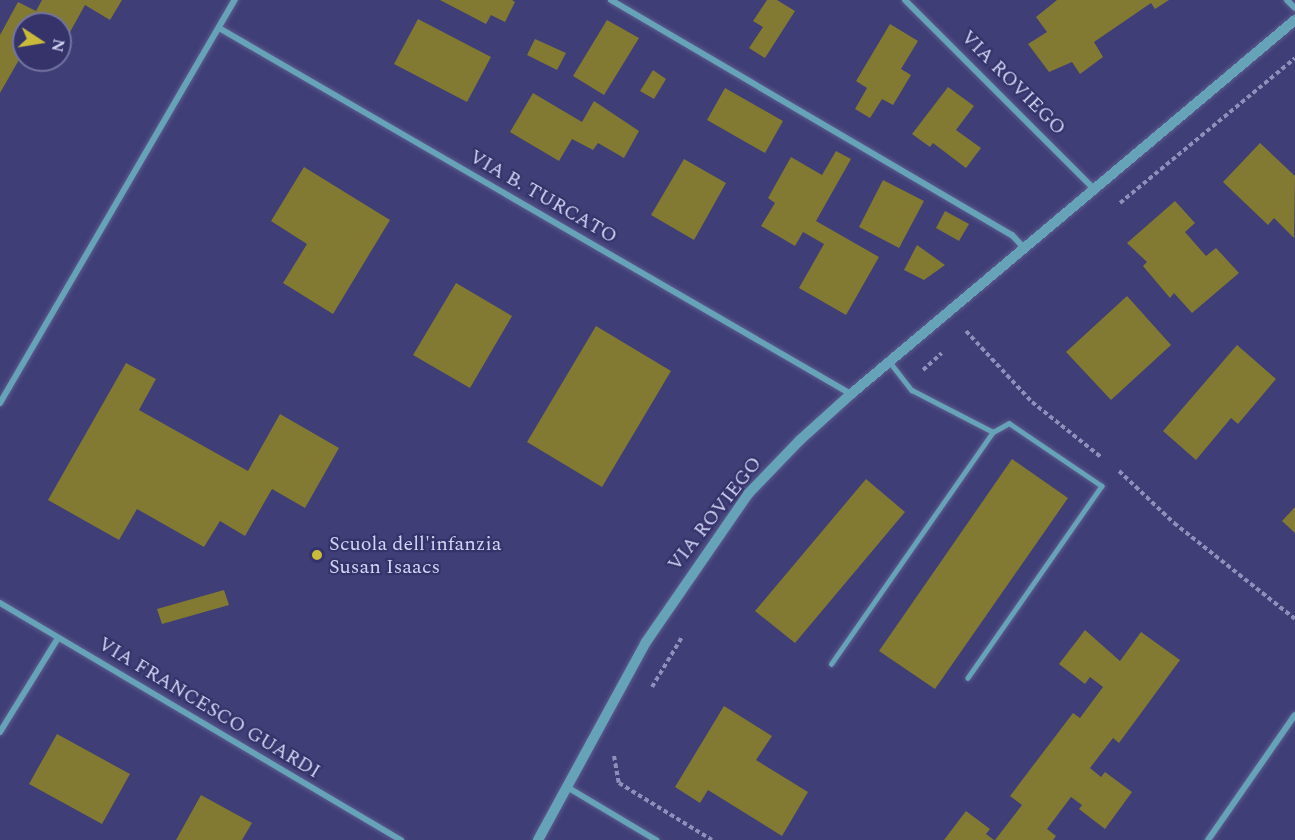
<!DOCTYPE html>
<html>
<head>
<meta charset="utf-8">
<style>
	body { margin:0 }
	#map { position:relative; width:1295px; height:840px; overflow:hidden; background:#3f3e76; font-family:Spectral,serif }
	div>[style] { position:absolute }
	.building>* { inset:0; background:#827932 }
	.path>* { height:4px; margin-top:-2px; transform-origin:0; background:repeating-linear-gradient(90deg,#8e8fba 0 4.5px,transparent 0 7.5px) }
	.roads { filter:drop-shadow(0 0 2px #5c5c8f) drop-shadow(0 0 2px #5c5c8f) }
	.service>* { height:4.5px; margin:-2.25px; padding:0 2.25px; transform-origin:2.25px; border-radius:2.25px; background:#66a3b8 }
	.minor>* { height:6px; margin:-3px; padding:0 3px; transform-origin:3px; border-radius:3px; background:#66a3b8 }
	.tertiary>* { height:10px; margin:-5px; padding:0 5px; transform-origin:5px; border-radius:5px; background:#66a3b8 }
	.dots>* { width:16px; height:16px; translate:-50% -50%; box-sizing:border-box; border:3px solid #35336a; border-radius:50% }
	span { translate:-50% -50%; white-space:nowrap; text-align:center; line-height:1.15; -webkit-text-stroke:4.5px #35336a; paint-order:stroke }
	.street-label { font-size:20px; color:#d0d3f4 }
	.poi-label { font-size:20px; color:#d0d3f4 }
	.left { translate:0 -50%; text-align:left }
	.north { position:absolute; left:12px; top:12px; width:60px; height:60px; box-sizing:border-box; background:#35336a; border:2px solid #7373a1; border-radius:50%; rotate:102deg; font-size:16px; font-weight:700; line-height:24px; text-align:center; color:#d0d3f4 }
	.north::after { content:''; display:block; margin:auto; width:21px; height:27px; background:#caba3a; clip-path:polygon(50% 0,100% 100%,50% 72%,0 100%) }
</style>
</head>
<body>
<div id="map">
	<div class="building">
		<i style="clip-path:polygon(42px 0,122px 0,110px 20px,85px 5px,60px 50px,60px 24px,24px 24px,24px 51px,0 93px,0 35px,18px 2px,36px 11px)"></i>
		<i style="clip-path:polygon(440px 0,512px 0,515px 2px,505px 22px,491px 15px,486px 24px)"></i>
		<i style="clip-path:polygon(767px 0,777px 0,795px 11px,765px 58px,749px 48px,763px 27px,753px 21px)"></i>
		<i style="clip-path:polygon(1057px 0,1169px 0,1155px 9px,1151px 3px,1094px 42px,1103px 57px,1080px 74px,1072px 62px,1049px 72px,1028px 44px,1047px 32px,1036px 17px)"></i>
		<i style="clip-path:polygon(418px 19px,491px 57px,467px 102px,394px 64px)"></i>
		<i style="clip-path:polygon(607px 20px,639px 38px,604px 95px,573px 76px)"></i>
		<i style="clip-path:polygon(890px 24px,918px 41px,901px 69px,911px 75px,893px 105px,882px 99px,870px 118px,855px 109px,867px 88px,856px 81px)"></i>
		<i style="clip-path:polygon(535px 39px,566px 53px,557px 70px,527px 55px)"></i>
		<i style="clip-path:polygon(653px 70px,666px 79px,654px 99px,640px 91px)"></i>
		<i style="clip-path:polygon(948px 87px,974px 106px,956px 130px,981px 148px,966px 168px,933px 143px,930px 147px,912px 134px)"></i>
		<i style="clip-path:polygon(725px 88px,783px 121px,765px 153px,707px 120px)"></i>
		<i style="clip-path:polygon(533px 93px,582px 122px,594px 101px,639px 131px,624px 158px,598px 143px,593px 150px,572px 139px,559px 161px,510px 132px)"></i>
		<i style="clip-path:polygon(1260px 143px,1295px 176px,1294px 238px,1274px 218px,1268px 225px,1223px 182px)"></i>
		<i style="clip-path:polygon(836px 151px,851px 159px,816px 221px,879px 257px,846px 315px,799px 288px,824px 244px,803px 232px,795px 246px,761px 226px,775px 203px,768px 198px,791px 157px,822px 175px)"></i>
		<i style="clip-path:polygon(684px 159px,726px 183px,694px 240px,651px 215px)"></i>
		<i style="clip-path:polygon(304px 167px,390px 220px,333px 314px,283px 283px,307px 244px,271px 221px)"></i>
		<i style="clip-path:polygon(883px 180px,924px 201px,899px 248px,859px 227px)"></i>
		<i style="clip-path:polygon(1175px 201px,1195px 223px,1185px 232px,1206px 256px,1216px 248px,1239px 273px,1192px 313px,1174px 293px,1170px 298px,1143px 266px,1147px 262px,1127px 243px)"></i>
		<i style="clip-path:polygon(945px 211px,969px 224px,959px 241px,936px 228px)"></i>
		<i style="clip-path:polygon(917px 245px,945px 265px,924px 280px,904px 270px)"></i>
		<i style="clip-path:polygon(456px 283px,512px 316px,470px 388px,413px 355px)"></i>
		<i style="clip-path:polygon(1127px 296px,1171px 345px,1111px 400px,1066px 352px)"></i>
		<i style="clip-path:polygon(596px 326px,671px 371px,602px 487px,527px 442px)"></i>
		<i style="clip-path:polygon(1237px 345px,1276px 379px,1238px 424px,1231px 418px,1196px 460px,1163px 431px)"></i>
		<i style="clip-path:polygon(126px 363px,156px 379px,139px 410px,248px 471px,280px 414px,339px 448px,305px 508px,272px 489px,245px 536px,220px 521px,204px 547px,137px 509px,119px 540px,48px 500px)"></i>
		<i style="clip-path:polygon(1012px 459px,1068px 498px,935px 689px,879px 651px)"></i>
		<i style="clip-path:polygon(866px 479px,905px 512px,795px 643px,755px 611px)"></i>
		<i style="clip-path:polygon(1295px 507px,1295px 533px,1282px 521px)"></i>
		<i style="clip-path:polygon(224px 590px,229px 605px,162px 624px,157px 609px)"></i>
		<i style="clip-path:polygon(1085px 630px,1120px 661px,1141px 632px,1180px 660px,1119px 743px,1113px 738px,1090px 768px,1101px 777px,1105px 772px,1132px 792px,1105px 829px,1079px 809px,1082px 805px,1071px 797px,1047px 829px,1056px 836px,1053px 840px,995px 840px,1022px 805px,1010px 796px,1073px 713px,1080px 718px,1103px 687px,1090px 677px,1085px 684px,1059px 664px)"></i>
		<i style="clip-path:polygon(724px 706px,772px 736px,756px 760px,808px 792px,782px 836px,708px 790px,700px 803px,675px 787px)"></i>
		<i style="clip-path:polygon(57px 734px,130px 774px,102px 824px,29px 784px)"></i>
		<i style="clip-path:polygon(201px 795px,252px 823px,242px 840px,176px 840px)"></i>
		<i style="clip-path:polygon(966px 811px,990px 829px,986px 834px,994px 840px,944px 840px)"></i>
	</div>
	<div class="path">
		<i style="left:1120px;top:203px;width:227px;rotate:-39.6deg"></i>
		<i style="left:966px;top:331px;width:97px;rotate:47.1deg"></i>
		<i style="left:1032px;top:402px;width:88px;rotate:38.6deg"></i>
		<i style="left:923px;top:370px;width:25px;rotate:-42deg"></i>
		<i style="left:1119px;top:471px;width:76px;rotate:43.4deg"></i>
		<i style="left:1174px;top:523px;width:154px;rotate:38.4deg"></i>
		<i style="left:652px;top:687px;width:58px;rotate:-59deg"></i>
		<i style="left:614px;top:756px;width:27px;rotate:80deg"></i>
		<i style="left:619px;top:783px;width:109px;rotate:31.5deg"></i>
	</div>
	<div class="roads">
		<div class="service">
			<i style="left:889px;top:361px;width:37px;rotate:52deg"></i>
			<i style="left:912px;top:390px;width:91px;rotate:27.4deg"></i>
			<i style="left:993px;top:432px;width:18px;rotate:-29deg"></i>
			<i style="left:1009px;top:423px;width:112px;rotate:34.1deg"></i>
			<i style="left:1102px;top:486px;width:234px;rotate:124.9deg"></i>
			<i style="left:831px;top:664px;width:283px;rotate:-55.1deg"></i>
		</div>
		<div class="minor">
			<i style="left:611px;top:0;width:465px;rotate:30.4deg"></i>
			<i style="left:1012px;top:235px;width:19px;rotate:47deg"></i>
			<i style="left:905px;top:0;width:269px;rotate:45deg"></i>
			<i style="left:1287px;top:0;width:11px;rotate:45deg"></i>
			<i style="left:219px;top:28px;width:730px;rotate:30.08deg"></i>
			<i style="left:0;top:403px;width:467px;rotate:-59.8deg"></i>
			<i style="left:0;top:603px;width:466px;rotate:30.6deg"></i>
			<i style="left:0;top:732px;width:110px;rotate:-58.3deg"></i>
			<i style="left:567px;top:787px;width:104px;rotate:30.8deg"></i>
			<i style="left:1208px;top:840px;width:152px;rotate:-55.2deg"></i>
		</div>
		<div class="tertiary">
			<i style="left:538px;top:840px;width:226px;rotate:-61.4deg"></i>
			<i style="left:646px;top:642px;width:180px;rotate:-55.4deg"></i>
			<i style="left:748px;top:494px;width:75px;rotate:-46.1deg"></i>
			<i style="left:800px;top:440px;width:69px;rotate:-42deg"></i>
			<i style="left:851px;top:394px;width:581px;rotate:-40.11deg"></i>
		</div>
	</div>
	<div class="dots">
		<i style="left:317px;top:555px;background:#caba3a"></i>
	</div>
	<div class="street-label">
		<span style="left:1013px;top:83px;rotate:45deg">VIA ROVIEGO</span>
		<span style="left:543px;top:197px;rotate:30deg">VIA B. TURCATO</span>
		<span style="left:715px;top:514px;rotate:-52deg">VIA ROVIEGO</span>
		<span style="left:209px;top:708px;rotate:31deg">VIA FRANCESCO GUARDI</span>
	</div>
	<div class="poi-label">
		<span class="left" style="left:329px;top:556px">Scuola dell'infanzia<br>Susan Isaacs</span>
	</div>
	<div class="north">N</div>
</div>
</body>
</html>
